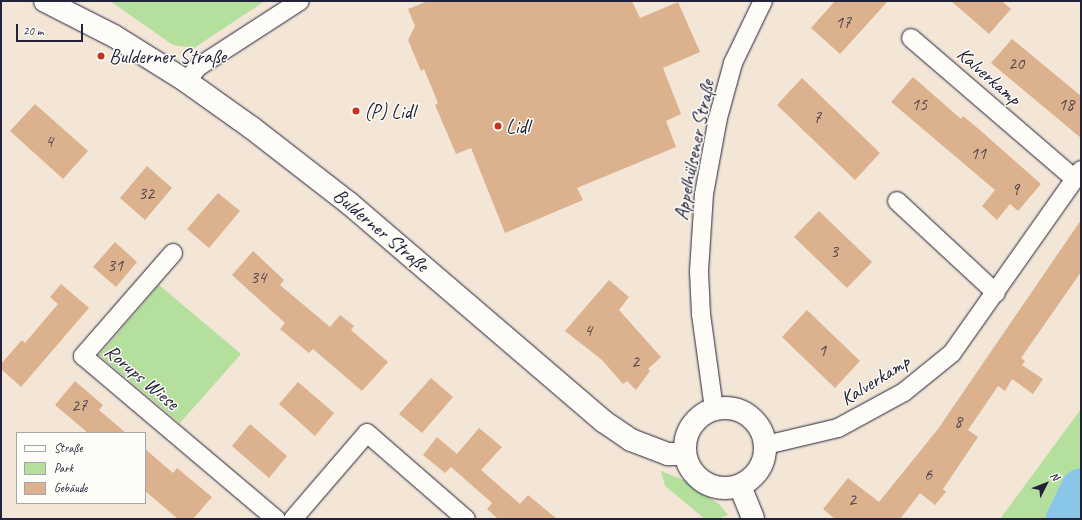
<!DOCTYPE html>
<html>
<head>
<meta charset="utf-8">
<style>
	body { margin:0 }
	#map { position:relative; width:1082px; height:520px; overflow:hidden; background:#f3e6d7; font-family:Caveat,sans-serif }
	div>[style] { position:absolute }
	.green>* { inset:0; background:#b4df9d }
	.river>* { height:40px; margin:-20px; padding:0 20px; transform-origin:20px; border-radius:20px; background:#8ac5ea }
	.building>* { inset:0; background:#dcb18d }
	.roads { filter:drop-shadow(0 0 1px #22223b) drop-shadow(0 0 1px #22223b) }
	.minor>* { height:18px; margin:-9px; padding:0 9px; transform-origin:9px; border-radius:9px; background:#fdfcf7 }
	.tertiary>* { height:22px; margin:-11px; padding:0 11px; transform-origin:11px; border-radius:11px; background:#fdfcf7 }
	.tertiary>.ring { margin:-11px; padding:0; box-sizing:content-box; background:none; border:22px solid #fdfcf7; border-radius:50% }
	.dots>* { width:11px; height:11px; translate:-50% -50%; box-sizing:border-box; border:2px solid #fdfcf7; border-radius:50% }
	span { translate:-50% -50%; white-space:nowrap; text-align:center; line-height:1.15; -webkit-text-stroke:3px #fdfcf7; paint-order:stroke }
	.number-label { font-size:18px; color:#504650 }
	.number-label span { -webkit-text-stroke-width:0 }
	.poi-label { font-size:20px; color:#22223b }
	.left { translate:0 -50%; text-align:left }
	.street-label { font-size:20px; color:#22223b }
	.frame { position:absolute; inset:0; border:2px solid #22223b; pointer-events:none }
	.legend { position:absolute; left:16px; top:432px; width:130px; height:72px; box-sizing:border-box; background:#fdfcf7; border:1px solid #a5a5ac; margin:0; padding:5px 7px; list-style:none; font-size:12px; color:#22223b }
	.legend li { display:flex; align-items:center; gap:8px; height:20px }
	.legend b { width:20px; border:1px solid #a5a5ac }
	.north { position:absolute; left:1026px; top:464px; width:40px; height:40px; -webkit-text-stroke:3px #fdfcf7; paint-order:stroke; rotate:48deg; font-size:11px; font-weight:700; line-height:16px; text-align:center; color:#22223b }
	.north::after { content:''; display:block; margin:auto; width:14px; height:18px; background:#22223b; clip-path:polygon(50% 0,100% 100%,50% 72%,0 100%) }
	.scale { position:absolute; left:16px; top:24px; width:67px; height:18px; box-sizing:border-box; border:2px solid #22223b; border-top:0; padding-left:5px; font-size:12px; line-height:14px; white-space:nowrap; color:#22223b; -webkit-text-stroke:3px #fdfcf7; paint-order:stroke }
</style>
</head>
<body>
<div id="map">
	<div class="green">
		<i style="clip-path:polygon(110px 1px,265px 1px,194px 48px,173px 45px)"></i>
		<i style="clip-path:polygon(159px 285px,241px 354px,180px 423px,99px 355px)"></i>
		<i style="clip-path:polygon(1081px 408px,1081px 519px,1000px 519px,1081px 409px)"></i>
		<i style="clip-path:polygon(661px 471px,686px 481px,719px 504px,728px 515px,717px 519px,705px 519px,665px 486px)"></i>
	</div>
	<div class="river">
		<i style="left:1066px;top:519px;width:34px;rotate:-64deg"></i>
	</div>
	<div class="building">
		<i style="clip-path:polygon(428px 1px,632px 1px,640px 18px,678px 2px,700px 52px,663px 68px,681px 114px,666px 121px,676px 147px,577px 188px,583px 200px,505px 233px,471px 148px,456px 154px,435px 105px,438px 103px,424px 69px,421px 71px,408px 40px,415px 26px,408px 9px)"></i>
		<i style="clip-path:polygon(835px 1px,888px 1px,840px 54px,811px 28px)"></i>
		<i style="clip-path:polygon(951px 1px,1002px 1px,1011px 9px,989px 34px)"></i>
		<i style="clip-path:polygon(1012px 39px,1081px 96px,1081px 138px,991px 63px)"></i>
		<i style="clip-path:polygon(913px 77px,961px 119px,963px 116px,981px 131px,1041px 184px,1018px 211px,1010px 204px,997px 220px,982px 206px,995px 190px,891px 102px)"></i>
		<i style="clip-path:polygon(802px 78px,880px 153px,855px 180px,777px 105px)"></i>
		<i style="clip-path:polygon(35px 104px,88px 151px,63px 179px,10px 131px)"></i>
		<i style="clip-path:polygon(147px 166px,172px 188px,145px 220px,120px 198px)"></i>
		<i style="clip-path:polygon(218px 193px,240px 211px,209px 248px,187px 229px)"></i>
		<i style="clip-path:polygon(819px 211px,872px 262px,847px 288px,794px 237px)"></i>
		<i style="clip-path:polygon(1081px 220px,1081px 272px,1021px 358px,1025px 361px,1022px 365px,1043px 379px,1033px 394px,1012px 379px,1005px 391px,998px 386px,968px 430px,978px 437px,943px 489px,946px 492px,935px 505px,920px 493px,900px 519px,835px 519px,823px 509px,848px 478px,879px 502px,938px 429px)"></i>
		<i style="clip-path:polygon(115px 242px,137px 262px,116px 287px,93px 267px)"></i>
		<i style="clip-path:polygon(253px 251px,284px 280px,280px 285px,330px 327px,340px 315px,354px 326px,351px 330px,388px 362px,362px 391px,313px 349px,309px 353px,280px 329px,285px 323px,232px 275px)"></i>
		<i style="clip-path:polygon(609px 280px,629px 297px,619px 310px,661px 357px,648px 369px,650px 371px,636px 390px,627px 381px,623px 384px,602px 360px,565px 331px)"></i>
		<i style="clip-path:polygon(61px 284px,89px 308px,21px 387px,1px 369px,1px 364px,22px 340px,25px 343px,58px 304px,50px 297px)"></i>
		<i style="clip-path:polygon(807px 310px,860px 361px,835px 388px,782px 337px)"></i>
		<i style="clip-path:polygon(431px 378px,453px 397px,422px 433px,399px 414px)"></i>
		<i style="clip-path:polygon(75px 381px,103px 405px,99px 410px,126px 433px,88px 433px,55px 405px)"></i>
		<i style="clip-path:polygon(298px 382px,334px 413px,315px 436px,279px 404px)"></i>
		<i style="clip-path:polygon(250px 424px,287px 456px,269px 478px,232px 446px)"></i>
		<i style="clip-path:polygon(479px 428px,502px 447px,481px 470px,520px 504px,528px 495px,557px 519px,498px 519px,487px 509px,492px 503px,451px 467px,445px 473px,423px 455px,437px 437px,457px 454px)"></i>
		<i style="clip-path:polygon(145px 449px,173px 473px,177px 468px,212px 497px,193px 519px,178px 519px,145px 491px)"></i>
	</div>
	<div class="roads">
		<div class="minor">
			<i style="left:911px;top:38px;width:215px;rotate:40.7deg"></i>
			<i style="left:186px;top:81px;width:18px;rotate:-49deg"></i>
			<i style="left:198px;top:67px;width:121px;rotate:-32.9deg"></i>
			<i style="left:897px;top:201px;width:135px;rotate:42.9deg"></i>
			<i style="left:173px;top:253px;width:137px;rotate:131.1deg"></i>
			<i style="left:83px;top:356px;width:253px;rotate:40.2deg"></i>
			<i style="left:714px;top:409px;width:96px;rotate:-97.8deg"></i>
			<i style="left:701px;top:314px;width:43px;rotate:-92.7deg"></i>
			<i style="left:699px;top:271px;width:77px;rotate:-86.3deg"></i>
			<i style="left:704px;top:194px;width:77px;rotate:-79.6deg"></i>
			<i style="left:718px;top:118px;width:57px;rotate:-74.7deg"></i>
			<i style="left:733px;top:63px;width:69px;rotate:-64.2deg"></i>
			<i style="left:766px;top:445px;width:74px;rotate:-13.3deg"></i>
			<i style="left:838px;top:428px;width:75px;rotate:-28.6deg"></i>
			<i style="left:904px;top:392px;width:62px;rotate:-39.1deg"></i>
			<i style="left:952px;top:353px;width:224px;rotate:-54.8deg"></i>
			<i style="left:293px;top:519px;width:113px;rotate:-49.3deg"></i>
			<i style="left:367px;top:433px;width:131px;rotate:41deg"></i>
		</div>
		<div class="tertiary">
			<i style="left:45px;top:1px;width:77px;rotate:26.9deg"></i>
			<i style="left:114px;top:36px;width:85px;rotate:32deg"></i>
			<i style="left:186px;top:81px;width:81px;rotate:35.5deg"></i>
			<i style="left:252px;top:128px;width:124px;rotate:37.8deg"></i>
			<i style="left:350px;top:204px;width:333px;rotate:40.6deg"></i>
			<i style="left:603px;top:421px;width:34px;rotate:34deg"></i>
			<i style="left:631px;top:440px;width:40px;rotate:21deg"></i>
			<i style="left:668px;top:454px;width:17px"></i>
			<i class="ring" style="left:685px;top:408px;width:58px;height:58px"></i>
			<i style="left:740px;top:486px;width:35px;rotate:68deg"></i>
		</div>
	</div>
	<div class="dots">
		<i style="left:101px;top:56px;background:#c8321e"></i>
		<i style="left:356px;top:111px;background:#c8321e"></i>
		<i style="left:498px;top:126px;background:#c8321e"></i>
	</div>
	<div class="number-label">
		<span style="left:843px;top:22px">17</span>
		<span style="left:1016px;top:63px">20</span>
		<span style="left:919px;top:104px">15</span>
		<span style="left:1066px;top:104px">18</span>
		<span style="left:817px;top:117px">7</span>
		<span style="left:49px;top:141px">4</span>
		<span style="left:978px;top:153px">11</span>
		<span style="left:1015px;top:189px">9</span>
		<span style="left:146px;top:193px">32</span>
		<span style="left:834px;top:251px">3</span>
		<span style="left:115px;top:265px">31</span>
		<span style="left:258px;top:277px">34</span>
		<span style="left:588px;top:330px">4</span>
		<span style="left:822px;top:350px">1</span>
		<span style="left:635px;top:361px">2</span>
		<span style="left:79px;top:405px">27</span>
		<span style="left:958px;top:421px">8</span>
		<span style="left:928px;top:474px">6</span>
		<span style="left:852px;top:499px">2</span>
	</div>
	<div class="poi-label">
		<span class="left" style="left:109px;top:56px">Bulderner Straße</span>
		<span class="left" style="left:364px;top:111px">(P) Lidl</span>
		<span class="left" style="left:506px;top:126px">Lidl</span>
	</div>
	<div class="street-label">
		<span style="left:989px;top:76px;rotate:41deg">Kalverkamp</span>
		<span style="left:694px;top:150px;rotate:-79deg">Appelhülsener Straße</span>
		<span style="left:381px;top:230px;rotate:40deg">Bulderner Straße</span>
		<span style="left:142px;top:377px;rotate:40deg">Rorups Wiese</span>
		<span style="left:875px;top:380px;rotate:-32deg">Kalverkamp</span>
	</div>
	<div class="frame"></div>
	<ul class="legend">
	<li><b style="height:5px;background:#fdfcf7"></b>Straße</li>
	<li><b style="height:11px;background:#b4df9d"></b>Park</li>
	<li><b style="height:11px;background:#dcb18d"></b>Gebäude</li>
	</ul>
	<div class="north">N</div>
	<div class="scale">20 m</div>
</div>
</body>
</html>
